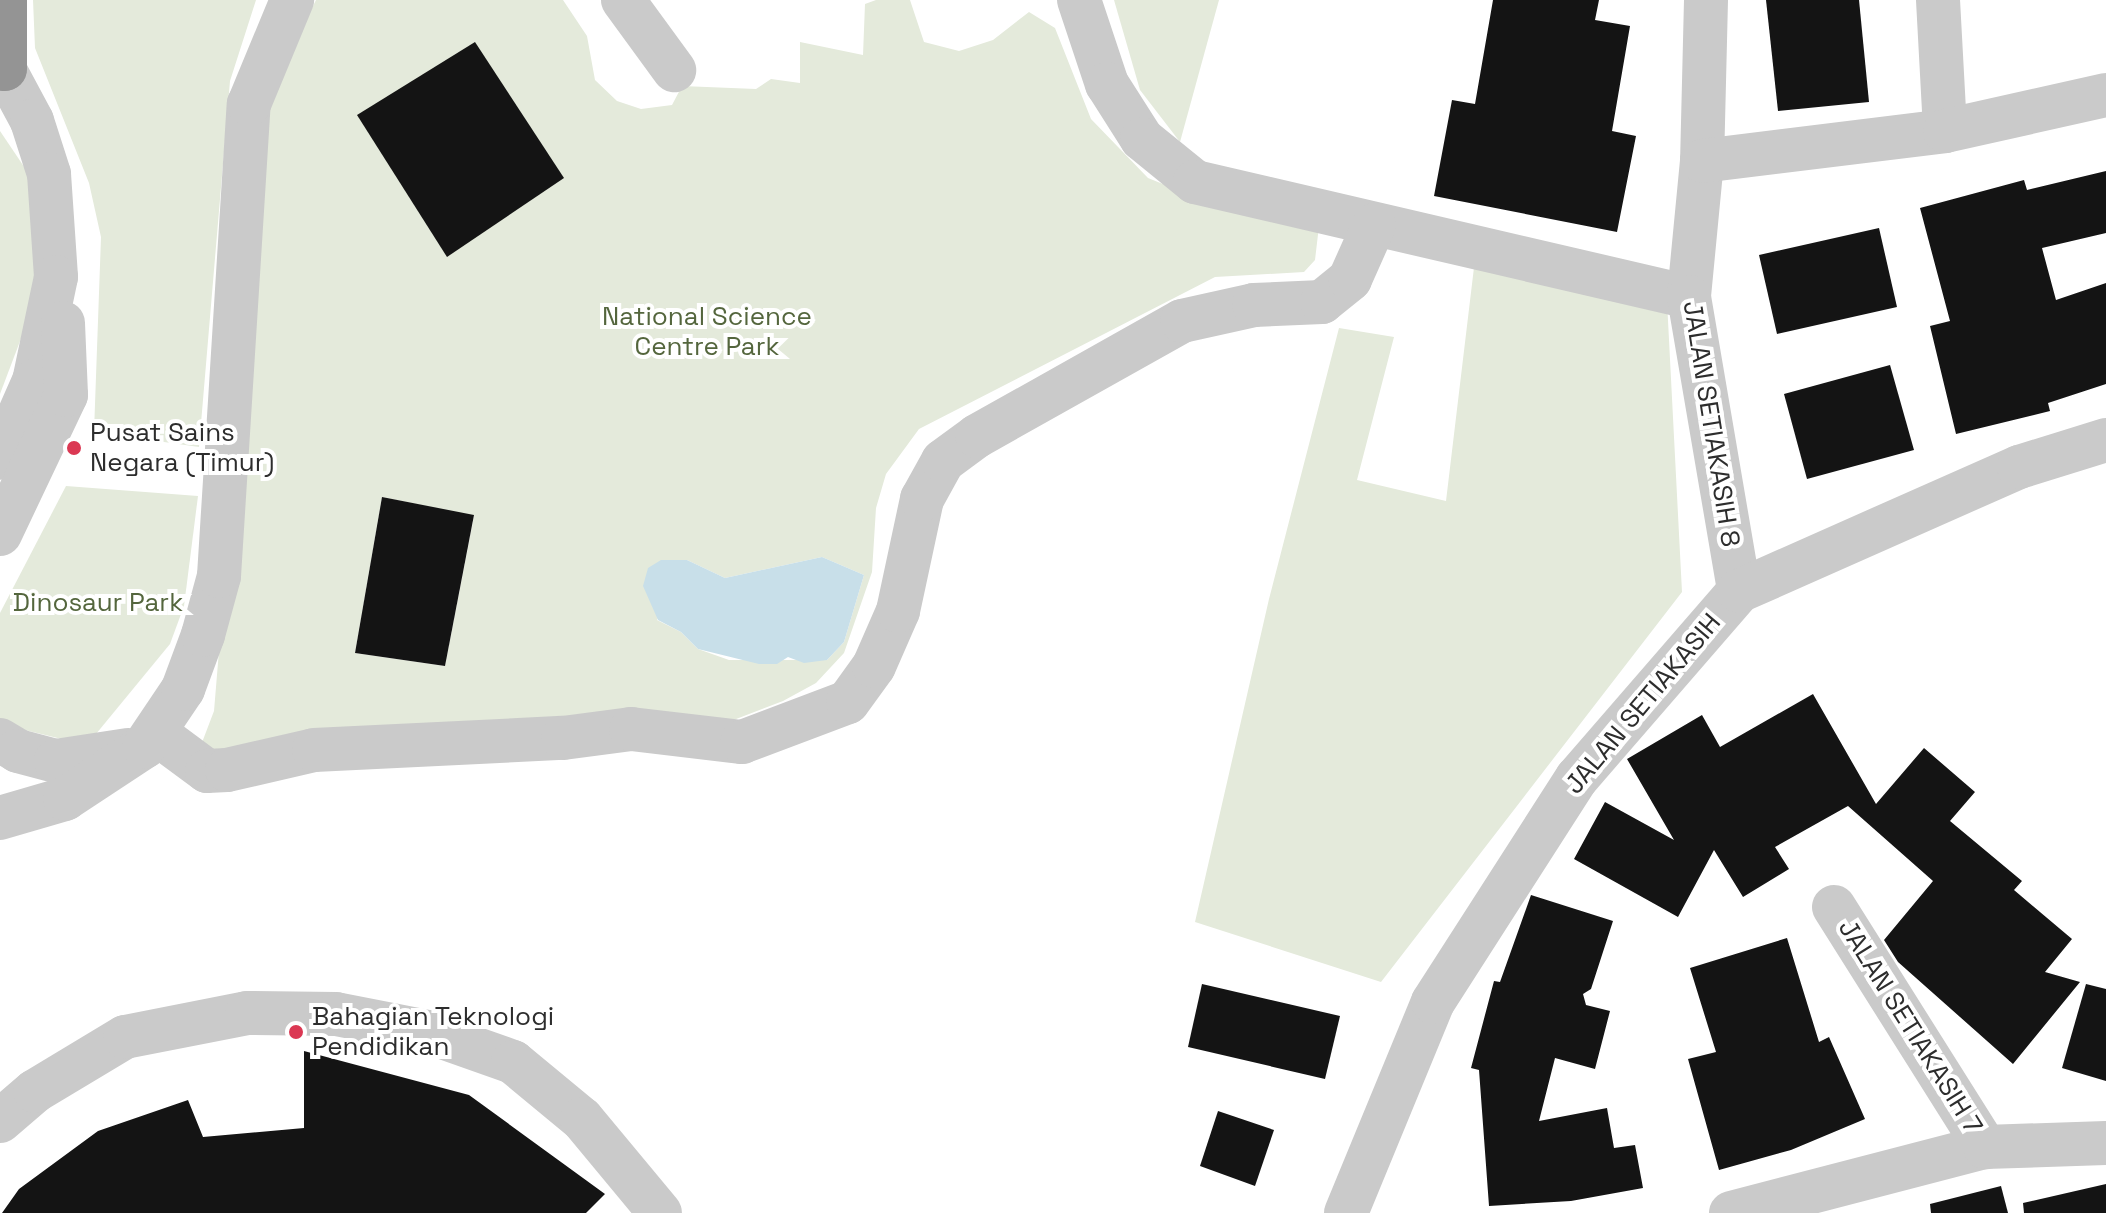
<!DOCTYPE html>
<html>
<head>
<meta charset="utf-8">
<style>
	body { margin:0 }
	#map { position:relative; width:2106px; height:1213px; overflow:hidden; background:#fff; font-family:"Space Grotesk",sans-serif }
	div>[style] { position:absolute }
	.green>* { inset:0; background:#e4eadb }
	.water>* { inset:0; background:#c8dfe9 }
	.building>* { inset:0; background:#141414 }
	.minor>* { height:44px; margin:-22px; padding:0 22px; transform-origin:22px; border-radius:22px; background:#cacaca }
	.highway>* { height:44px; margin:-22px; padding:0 22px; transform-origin:22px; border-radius:22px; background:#949494 }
	.dots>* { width:22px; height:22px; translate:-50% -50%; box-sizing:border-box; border:4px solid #fff; border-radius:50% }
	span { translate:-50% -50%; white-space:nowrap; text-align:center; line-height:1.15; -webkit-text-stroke:8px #fff; paint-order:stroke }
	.park-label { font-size:26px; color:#54663d }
	.street-label { font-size:26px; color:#2d2d2d }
	.poi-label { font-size:26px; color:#2d2d2d }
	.left { translate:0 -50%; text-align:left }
</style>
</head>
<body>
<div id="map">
	<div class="green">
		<i style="clip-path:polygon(33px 0,256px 0,230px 81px,199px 447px,94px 432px,101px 237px,89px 183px,35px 48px)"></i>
		<i style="clip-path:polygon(evenodd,316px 0,563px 0,587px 36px,595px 80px,617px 101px,641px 109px,672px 105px,682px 86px,756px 89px,771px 79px,800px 83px,800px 42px,863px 55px,865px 4px,876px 0,910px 0,924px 42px,959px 51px,993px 40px,1029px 12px,1055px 28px,1091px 119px,1148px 178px,1195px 197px,1319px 226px,1315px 260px,1304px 272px,1215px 277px,919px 429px,886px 474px,876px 508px,872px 572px,844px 653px,816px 683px,783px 701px,731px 721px,198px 753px,214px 711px,262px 132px,283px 66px,316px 0,382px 497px,474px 516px,445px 666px,355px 653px,382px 497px,316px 0,822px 557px,864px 575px,844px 642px,827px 660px,729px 660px,698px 649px,681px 632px,657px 620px,687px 560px,725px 578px,822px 557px)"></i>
		<i style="clip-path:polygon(1114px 0,1219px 0,1180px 142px,1140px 90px)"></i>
		<i style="clip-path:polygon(0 131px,37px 186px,36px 299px,0 394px)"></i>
		<i style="clip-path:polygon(1475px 259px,1667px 301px,1682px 592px,1381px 982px,1195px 922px,1269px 599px,1339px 328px,1394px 337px,1357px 480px,1446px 501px)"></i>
		<i style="clip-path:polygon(66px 486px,198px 496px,184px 606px,170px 644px,96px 734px,70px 741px,0 724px,0 613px)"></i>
	</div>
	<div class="water">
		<i style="clip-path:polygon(822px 557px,864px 575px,844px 642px,827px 660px,804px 663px,788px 657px,777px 664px,759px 664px,698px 649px,681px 632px,658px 620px,643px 586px,648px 568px,661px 560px,687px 560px,725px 578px)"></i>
	</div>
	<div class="building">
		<i style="clip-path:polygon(1493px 0,1599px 0,1595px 20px,1630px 26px,1612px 131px,1636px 136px,1617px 232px,1434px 196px,1452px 100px,1475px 104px)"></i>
		<i style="clip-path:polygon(1766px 0,1859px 0,1869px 102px,1778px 111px)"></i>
		<i style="clip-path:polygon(475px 42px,564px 178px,447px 257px,357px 115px)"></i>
		<i style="clip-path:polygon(2106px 171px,2106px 233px,2042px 248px,2056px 300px,2106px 283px,2106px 384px,2048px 403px,2050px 411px,1956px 434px,1930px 326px,1950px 321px,1920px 208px,2024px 180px,2027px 190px)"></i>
		<i style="clip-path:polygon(1879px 228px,1897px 307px,1777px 334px,1759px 255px)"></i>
		<i style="clip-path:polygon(1890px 365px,1914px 450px,1807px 479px,1784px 394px)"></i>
		<i style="clip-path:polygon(382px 497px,474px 515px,445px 666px,355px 653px)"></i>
		<i style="clip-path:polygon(1813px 694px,1876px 804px,1924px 748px,1975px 792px,1950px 821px,2022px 881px,2014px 890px,2072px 939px,2045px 972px,2080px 982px,2013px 1064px,1898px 962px,1884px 940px,1933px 881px,1848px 806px,1775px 847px,1789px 869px,1743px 897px,1714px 850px,1678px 917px,1574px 859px,1605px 802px,1674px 840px,1627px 759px,1702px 715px,1720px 747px)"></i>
		<i style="clip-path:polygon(1531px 895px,1613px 921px,1591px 989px,1583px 994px,1586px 1005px,1610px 1011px,1595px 1069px,1555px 1058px,1539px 1121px,1607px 1108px,1614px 1148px,1635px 1145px,1643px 1188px,1571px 1201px,1489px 1206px,1479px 1070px,1471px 1068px,1494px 981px,1500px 982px)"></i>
		<i style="clip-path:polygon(1787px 938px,1819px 1042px,1829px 1037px,1865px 1119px,1791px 1150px,1719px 1170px,1688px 1059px,1716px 1052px,1690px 968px)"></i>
		<i style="clip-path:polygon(1202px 984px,1340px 1016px,1325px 1079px,1188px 1047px)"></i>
		<i style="clip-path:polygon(2086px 984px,2106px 989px,2106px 1081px,2062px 1068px)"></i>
		<i style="clip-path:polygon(304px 1051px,469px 1095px,605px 1194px,586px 1213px,2px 1213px,19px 1189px,98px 1131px,188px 1100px,203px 1137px,304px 1128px)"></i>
		<i style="clip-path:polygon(1218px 1111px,1274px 1130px,1255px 1186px,1200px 1166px)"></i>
		<i style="clip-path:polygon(2106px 1184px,2106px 1213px,2024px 1213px,2023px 1203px)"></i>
		<i style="clip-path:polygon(2001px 1186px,2008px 1213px,1931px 1213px,1930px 1204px)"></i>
	</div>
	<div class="minor">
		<i style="left:623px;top:0;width:87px;rotate:53.9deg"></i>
		<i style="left:1079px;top:0;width:89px;rotate:71.6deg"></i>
		<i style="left:1107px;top:84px;width:65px;rotate:57.5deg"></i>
		<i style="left:1142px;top:139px;width:68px;rotate:39.1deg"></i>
		<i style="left:1195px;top:182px;width:507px;rotate:13.1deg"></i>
		<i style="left:1706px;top:0;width:161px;rotate:91.4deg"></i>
		<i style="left:1702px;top:161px;width:137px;rotate:95.5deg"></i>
		<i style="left:1689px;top:297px;width:298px;rotate:80.3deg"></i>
		<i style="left:1938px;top:0;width:131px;rotate:86.9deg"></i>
		<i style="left:0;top:61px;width:68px;rotate:61.9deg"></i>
		<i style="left:32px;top:121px;width:56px;rotate:72.2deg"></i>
		<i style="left:49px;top:174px;width:103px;rotate:86.1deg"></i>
		<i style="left:56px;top:277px;width:106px;rotate:101.9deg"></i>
		<i style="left:34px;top:381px;width:84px;rotate:113.8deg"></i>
		<i style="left:1702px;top:161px;width:245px;rotate:-7deg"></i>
		<i style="left:1945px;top:131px;width:165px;rotate:-12.6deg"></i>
		<i style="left:0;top:534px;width:154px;rotate:-64.6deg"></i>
		<i style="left:66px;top:395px;width:72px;rotate:-92.4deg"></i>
		<i style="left:157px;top:734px;width:62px;rotate:36.5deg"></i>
		<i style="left:207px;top:771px;width:20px;rotate:-3deg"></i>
		<i style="left:227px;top:770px;width:89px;rotate:-12.9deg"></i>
		<i style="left:314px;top:750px;width:249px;rotate:-2.8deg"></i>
		<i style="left:563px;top:738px;width:69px;rotate:-7.5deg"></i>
		<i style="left:631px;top:729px;width:112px;rotate:6.7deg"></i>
		<i style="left:742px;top:742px;width:113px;rotate:-20.7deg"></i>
		<i style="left:848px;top:702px;width:44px;rotate:-54.2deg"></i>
		<i style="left:874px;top:666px;width:60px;rotate:-66.4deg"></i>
		<i style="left:898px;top:611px;width:115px;rotate:-77.9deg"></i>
		<i style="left:922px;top:499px;width:43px;rotate:-61.1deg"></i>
		<i style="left:943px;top:461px;width:42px;rotate:-36.3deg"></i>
		<i style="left:977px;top:436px;width:235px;rotate:-29.3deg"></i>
		<i style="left:1182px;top:321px;width:74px;rotate:-12.5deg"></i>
		<i style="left:1254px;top:305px;width:68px;rotate:-2.5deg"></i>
		<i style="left:1322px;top:302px;width:36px;rotate:-39deg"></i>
		<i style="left:1350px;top:279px;width:59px;rotate:-66deg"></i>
		<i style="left:0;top:740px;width:21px;rotate:31deg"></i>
		<i style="left:18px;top:751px;width:39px;rotate:15deg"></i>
		<i style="left:56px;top:761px;width:73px;rotate:-8.7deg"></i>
		<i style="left:0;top:818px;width:68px;rotate:-16.3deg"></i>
		<i style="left:65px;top:799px;width:95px;rotate:-33.4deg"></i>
		<i style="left:144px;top:747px;width:70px;rotate:-56.1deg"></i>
		<i style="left:183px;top:689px;width:58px;rotate:-69.7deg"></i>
		<i style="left:203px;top:635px;width:61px;rotate:-74.8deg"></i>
		<i style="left:219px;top:576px;width:473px;rotate:-86.4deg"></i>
		<i style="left:249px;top:104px;width:113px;rotate:-67.5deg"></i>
		<i style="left:1834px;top:907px;width:284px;rotate:57.8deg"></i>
		<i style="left:0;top:1121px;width:46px;rotate:-40.6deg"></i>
		<i style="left:35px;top:1091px;width:105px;rotate:-31deg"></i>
		<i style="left:125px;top:1037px;width:124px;rotate:-11.1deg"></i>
		<i style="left:247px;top:1013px;width:89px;rotate:0.6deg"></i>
		<i style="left:336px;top:1014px;width:94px;rotate:11.1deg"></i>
		<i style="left:428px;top:1032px;width:90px;rotate:19.4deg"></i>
		<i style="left:513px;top:1062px;width:89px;rotate:39.6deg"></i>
		<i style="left:582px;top:1119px;width:122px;rotate:50.3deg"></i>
		<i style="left:1346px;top:1213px;width:228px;rotate:-67.6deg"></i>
		<i style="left:1433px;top:1002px;width:266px;rotate:-57.3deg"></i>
		<i style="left:1577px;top:778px;width:247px;rotate:-49.1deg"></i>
		<i style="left:1739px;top:591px;width:306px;rotate:-23.9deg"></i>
		<i style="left:2019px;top:467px;width:91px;rotate:-17.2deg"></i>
		<i style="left:1731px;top:1213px;width:262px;rotate:-14.6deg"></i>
		<i style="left:1985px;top:1147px;width:121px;rotate:-1.9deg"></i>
	</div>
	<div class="highway">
		<i style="left:0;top:67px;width:5px;rotate:22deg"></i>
		<i style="left:5px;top:69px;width:69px;rotate:-90deg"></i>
	</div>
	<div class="dots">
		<i style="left:74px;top:448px;background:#db3853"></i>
		<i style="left:296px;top:1032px;background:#db3853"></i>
	</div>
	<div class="park-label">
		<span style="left:707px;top:332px">National Science<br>Centre Park</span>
		<span style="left:98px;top:603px">Dinosaur Park</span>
	</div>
	<div class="street-label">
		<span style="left:1711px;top:424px;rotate:81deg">JALAN SETIAKASIH 8</span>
		<span style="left:1643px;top:704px;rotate:-50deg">JALAN SETIAKASIH</span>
		<span style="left:1910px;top:1027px;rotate:58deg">JALAN SETIAKASIH 7</span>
	</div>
	<div class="poi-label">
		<span class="left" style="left:90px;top:448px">Pusat Sains<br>Negara (Timur)</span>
		<span class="left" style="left:312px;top:1032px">Bahagian Teknologi<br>Pendidikan</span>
	</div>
</div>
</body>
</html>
